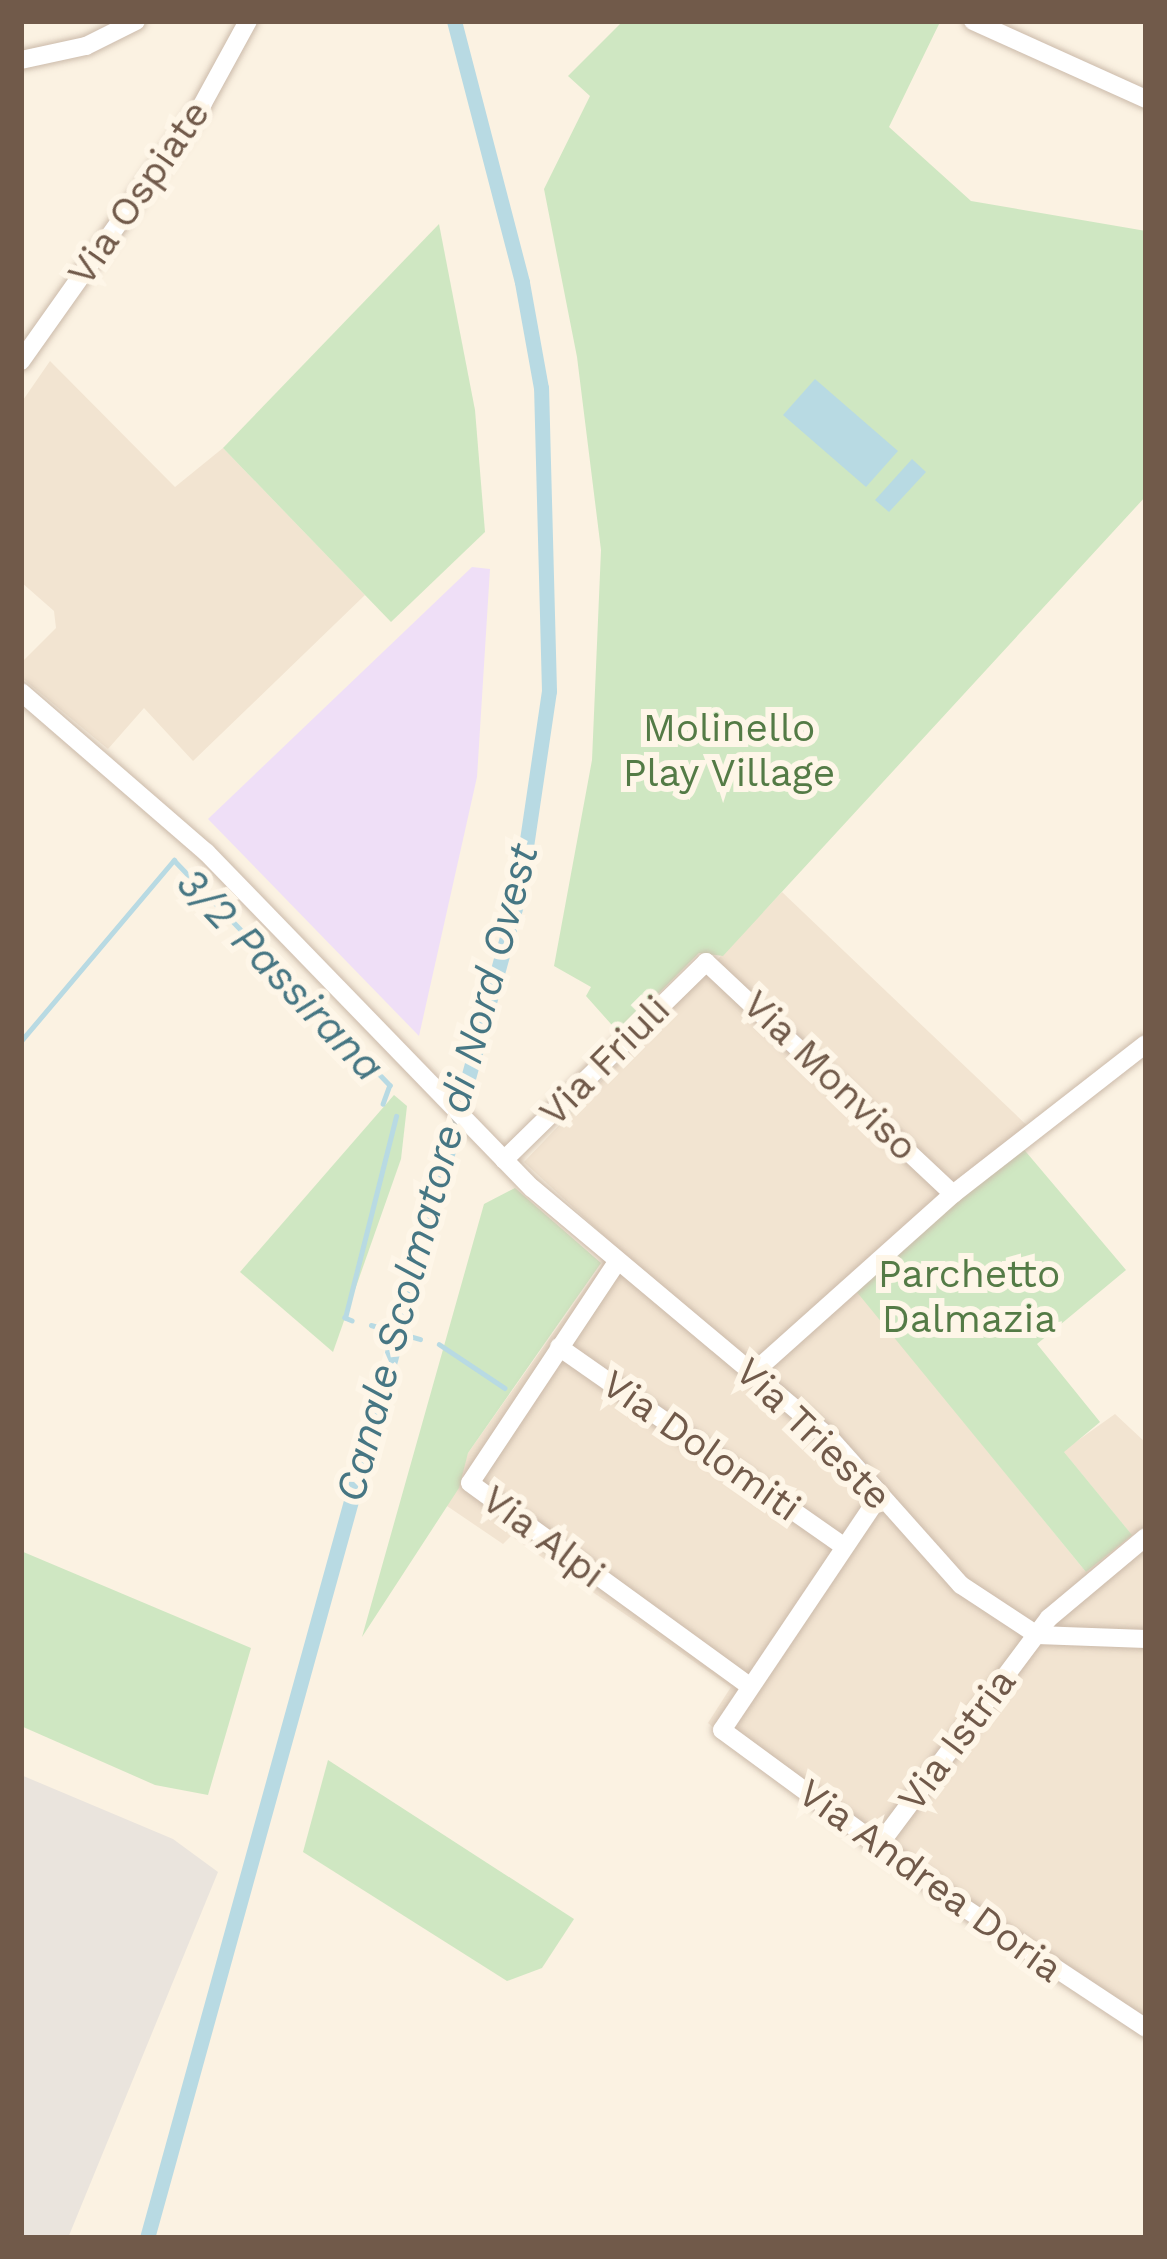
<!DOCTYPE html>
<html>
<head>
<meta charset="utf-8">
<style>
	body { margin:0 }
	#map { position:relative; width:1167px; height:2259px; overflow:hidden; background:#fbf2e2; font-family:"Work Sans",sans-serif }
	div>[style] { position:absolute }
	.residential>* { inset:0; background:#f2e4d1 }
	.industrial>* { inset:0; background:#eae4dd }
	.education>* { inset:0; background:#efdff7 }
	.green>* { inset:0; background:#cfe7c2 }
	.water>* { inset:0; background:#b8dae3 }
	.stream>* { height:4.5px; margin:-2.25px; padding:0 2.25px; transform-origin:2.25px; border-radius:2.25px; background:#b8dae3 }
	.canal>* { height:15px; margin:-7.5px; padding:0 7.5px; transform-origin:7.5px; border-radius:7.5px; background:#b8dae3 }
	.roads { filter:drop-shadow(0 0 3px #cbbaaa) drop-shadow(0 0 3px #cbbaaa) }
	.minor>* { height:18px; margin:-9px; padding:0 9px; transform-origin:9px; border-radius:9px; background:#fff }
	span { translate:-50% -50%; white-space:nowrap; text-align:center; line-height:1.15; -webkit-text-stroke:12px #fef6e8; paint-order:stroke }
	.street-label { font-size:39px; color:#715a4a }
	.park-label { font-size:39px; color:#547b46 }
	.water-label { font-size:42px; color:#467683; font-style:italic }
	.frame { position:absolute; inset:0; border:24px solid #715a4a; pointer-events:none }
</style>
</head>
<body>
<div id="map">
	<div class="residential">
		<i style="clip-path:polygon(50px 361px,175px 487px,223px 448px,365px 595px,193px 761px,144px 708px,108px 749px,21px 677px,21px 663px,56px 628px,54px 611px,21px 582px,21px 403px)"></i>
		<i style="clip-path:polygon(782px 892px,1036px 1134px,857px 1291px,1086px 1572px,1131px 1534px,1063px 1451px,1115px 1414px,1146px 1443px,1146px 2039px,732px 1744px,708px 1723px,731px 1687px,511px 1536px,503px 1544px,447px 1506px,468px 1453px,615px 1246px,524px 1162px)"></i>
	</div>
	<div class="industrial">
		<i style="clip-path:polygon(21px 1775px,173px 1839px,218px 1872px,68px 2238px,21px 2238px)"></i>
	</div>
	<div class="education">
		<i style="clip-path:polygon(472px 567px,490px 569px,477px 777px,419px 1036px,208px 819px)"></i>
	</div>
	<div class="green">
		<i style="clip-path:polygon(623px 21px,940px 22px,889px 127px,971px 201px,1146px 231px,1146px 496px,723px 956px,699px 953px,619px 1033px,586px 996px,591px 987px,554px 966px,592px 760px,601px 550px,577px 357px,544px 189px,590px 96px,568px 76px)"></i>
		<i style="clip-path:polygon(439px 224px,475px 410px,485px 532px,391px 622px,223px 448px)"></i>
		<i style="clip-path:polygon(394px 1095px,407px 1106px,401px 1159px,333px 1352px,240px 1272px)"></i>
		<i style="clip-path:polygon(1021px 1146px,1126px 1270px,1037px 1344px,1100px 1422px,1064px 1452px,1132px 1535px,1086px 1572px,856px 1291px)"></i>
		<i style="clip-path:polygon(515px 1188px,601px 1263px,468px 1453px,459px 1488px,362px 1637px,484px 1204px)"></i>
		<i style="clip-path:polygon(21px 1551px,251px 1648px,208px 1795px,155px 1785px,21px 1726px)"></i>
		<i style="clip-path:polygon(328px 1760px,574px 1919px,542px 1968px,507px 1981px,303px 1852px)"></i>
	</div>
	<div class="water">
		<i style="clip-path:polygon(815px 379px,898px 451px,866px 487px,783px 415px)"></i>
		<i style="clip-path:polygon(912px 459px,926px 472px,889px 512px,875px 500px)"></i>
	</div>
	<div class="stream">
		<i style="left:21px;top:1041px;width:237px;rotate:-49.8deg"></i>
		<i style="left:174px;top:860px;width:312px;rotate:46.2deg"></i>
		<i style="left:390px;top:1085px;width:20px;rotate:110deg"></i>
		<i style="left:352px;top:1321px;width:8px;rotate:-157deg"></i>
		<i style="left:345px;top:1318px;width:208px;rotate:-75.8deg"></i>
		<i style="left:371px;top:1325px;width:51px;rotate:15.9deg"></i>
		<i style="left:439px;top:1344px;width:79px;rotate:33.7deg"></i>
	</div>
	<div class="canal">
		<i style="left:147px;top:2238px;width:1395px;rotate:-74.53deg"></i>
		<i style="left:519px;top:894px;width:205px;rotate:-81.6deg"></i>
		<i style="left:549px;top:691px;width:303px;rotate:-91.5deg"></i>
		<i style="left:541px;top:388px;width:108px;rotate:-100.2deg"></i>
		<i style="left:522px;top:282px;width:270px;rotate:-104.6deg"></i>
	</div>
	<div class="roads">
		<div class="minor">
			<i style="left:973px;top:21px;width:190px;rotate:24.3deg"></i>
			<i style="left:21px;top:60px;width:66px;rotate:-12.2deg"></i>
			<i style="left:86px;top:46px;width:56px;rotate:-26.6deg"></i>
			<i style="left:21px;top:361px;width:314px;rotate:-54.7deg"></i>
			<i style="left:202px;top:105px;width:96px;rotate:-61.3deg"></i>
			<i style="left:21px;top:692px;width:245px;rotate:40.9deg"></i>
			<i style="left:206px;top:852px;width:468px;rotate:45.9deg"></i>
			<i style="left:532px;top:1188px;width:388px;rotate:40deg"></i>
			<i style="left:829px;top:1437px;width:198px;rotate:48.3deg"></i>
			<i style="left:961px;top:1585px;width:91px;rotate:33.3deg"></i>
			<i style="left:1037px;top:1635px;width:109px;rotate:2.1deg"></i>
			<i style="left:504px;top:1160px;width:283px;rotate:-44.4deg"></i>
			<i style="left:706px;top:962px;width:339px;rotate:43.2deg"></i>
			<i style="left:617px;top:1262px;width:265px;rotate:123.6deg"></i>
			<i style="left:470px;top:1483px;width:344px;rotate:36deg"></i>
			<i style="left:559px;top:1347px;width:347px;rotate:35deg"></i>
			<i style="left:754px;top:1372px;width:267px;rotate:-41.8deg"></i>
			<i style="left:953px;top:1194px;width:244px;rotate:-37.9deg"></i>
			<i style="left:880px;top:1495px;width:283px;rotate:123.9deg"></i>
			<i style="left:722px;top:1730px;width:299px;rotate:36.3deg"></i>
			<i style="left:963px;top:1907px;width:219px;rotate:33.5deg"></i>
			<i style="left:879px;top:1845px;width:284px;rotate:-53.2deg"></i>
			<i style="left:1049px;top:1618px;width:126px;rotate:-39.9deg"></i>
		</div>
	</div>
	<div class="street-label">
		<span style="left:139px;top:193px;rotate:-55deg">Via Ospiate</span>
		<span style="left:605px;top:1061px;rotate:-45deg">Via Friuli</span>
		<span style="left:830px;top:1076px;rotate:44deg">Via Monviso</span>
		<span style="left:813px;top:1434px;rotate:44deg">Via Trieste</span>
		<span style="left:701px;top:1446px;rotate:35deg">Via Dolomiti</span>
		<span style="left:543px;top:1537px;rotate:37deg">Via Alpi</span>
		<span style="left:957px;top:1740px;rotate:-53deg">Via Istria</span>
		<span style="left:930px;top:1881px;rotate:36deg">Via Andrea Doria</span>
	</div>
	<div class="park-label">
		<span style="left:729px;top:751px">Molinello<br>Play Village</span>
		<span style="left:969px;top:1297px">Parchetto<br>Dalmazia</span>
	</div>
	<div class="water-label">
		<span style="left:280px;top:975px;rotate:46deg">3/2 Passirana</span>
		<span style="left:437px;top:1173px;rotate:-75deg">Canale Scolmatore di Nord Ovest</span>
	</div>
	<div class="frame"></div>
</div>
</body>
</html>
